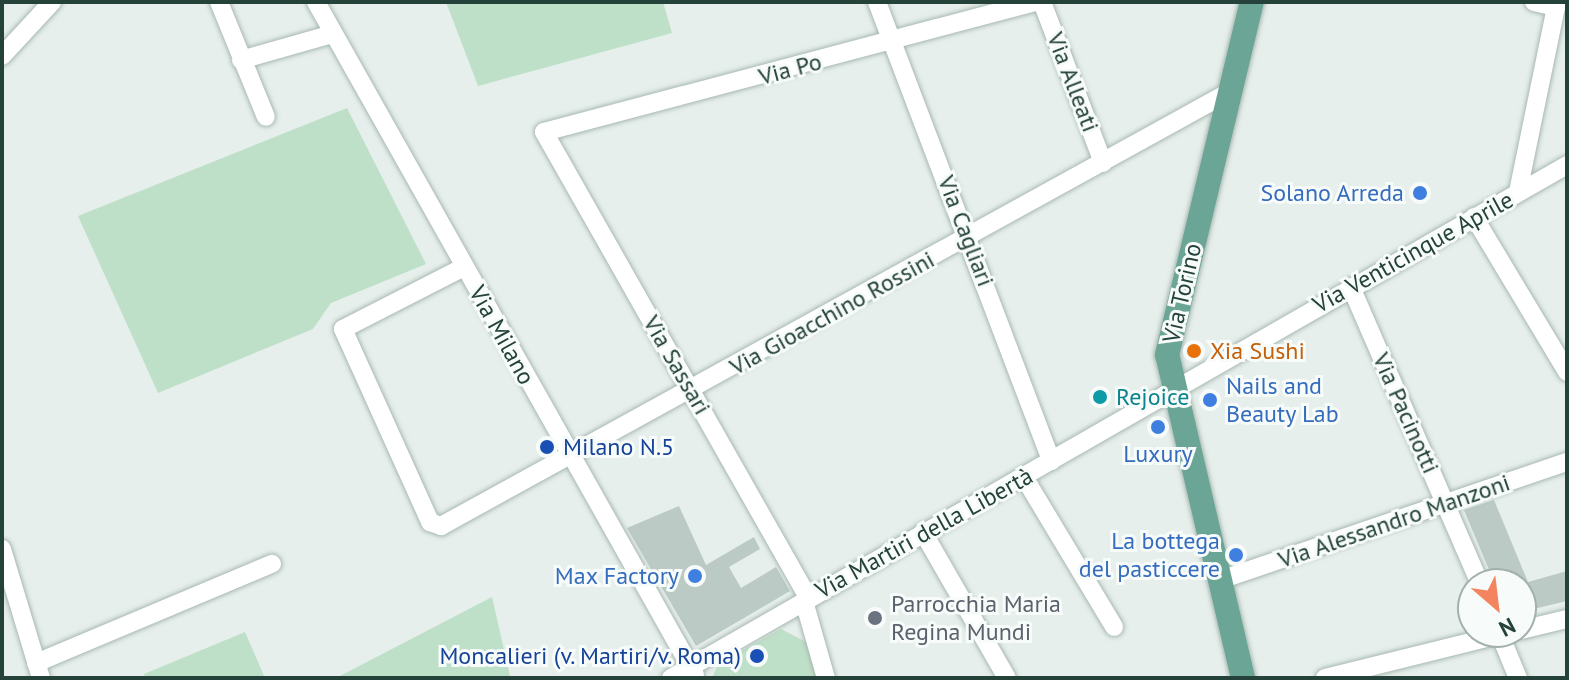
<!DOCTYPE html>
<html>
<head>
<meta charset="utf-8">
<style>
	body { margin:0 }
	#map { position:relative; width:1569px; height:680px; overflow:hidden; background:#e6efeb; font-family:"PT Sans",sans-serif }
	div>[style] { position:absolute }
	.green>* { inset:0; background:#bfe0c8 }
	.building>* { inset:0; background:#bbcac4 }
	.roads { filter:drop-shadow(0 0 2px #a8b8b2) drop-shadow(0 0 2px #a8b8b2) }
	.minor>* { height:18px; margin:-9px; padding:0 9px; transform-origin:9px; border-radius:9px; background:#fff }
	.major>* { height:24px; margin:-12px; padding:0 12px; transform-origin:12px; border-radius:12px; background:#6aa596 }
	.dots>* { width:22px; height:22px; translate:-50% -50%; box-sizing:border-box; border:4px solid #f7fbf9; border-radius:50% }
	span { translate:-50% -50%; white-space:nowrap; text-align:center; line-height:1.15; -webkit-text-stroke:6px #f7fbf9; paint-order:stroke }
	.street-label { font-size:24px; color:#24423a }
	.shop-label { font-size:24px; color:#366cbe }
	.right { translate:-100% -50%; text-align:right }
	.left { translate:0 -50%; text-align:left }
	.food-label { font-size:24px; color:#c56008 }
	.culture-label { font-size:24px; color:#0d838f }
	.transit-label { font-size:24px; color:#164399 }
	.worship-label { font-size:24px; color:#5b616d }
	.frame { position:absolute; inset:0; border:4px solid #24423a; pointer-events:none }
	.north { position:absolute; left:1457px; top:568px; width:80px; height:80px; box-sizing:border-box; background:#f7fbf9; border:2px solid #a3b1ad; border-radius:50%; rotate:152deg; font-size:22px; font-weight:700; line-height:32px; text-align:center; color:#24423a }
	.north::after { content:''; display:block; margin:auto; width:28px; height:36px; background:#f4845f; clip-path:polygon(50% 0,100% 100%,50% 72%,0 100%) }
</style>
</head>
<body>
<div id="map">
	<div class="green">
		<i style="clip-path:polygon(446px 2px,663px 2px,672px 33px,478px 86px)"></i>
		<i style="clip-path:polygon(347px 108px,426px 264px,331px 303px,313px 329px,158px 393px,78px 216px)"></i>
		<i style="clip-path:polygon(492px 597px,510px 676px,336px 678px)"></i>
		<i style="clip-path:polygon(781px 629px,812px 645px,818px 678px,712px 678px,718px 664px)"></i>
		<i style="clip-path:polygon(245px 632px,265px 678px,145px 678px,144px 674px)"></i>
	</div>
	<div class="building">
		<i style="clip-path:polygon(1494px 500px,1528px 582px,1567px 571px,1567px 601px,1521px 612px,1521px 584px,1495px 584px,1464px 510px)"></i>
		<i style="clip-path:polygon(679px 506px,706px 565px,754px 537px,760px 549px,729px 567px,741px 588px,776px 567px,790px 591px,696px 646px,627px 528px)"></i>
	</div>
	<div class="roads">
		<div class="minor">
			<i style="left:219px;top:2px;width:124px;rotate:67.8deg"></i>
			<i style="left:316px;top:2px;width:772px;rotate:60.61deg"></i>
			<i style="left:877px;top:2px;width:491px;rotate:69.2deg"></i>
			<i style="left:1042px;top:2px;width:172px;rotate:69.2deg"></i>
			<i style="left:1534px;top:2px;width:23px;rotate:13deg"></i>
			<i style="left:2px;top:56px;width:74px;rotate:-47.2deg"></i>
			<i style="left:241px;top:60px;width:91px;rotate:-15.9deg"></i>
			<i style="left:1518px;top:192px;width:194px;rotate:-78.4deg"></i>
			<i style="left:1474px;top:217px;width:181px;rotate:59deg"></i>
			<i style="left:464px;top:267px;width:136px;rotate:152.9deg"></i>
			<i style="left:343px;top:329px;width:212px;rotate:65.7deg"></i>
			<i style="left:430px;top:522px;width:12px;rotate:20deg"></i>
			<i style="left:441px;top:526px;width:902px;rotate:-28.84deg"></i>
			<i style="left:1351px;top:287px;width:324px;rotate:66.5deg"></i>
			<i style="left:1024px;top:477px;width:175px;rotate:59deg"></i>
			<i style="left:923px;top:532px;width:168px;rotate:60.1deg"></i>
			<i style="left:2px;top:549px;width:135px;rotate:73.2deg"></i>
			<i style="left:1220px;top:580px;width:367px;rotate:-18.8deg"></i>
			<i style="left:809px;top:599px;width:537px;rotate:-119.57deg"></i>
			<i style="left:544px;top:132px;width:508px;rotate:-14.83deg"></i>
			<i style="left:804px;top:601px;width:80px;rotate:74.1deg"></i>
			<i style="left:1521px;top:630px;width:47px;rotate:-13.4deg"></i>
			<i style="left:1499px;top:632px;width:50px;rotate:67.6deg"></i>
			<i style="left:36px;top:663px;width:256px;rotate:-22.8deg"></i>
			<i style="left:671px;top:678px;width:1032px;rotate:-29.79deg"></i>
			<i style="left:1325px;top:678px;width:192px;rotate:-13.9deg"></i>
		</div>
		<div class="major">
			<i style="left:1243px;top:678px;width:332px;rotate:-103.2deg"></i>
			<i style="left:1167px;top:355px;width:363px;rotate:-76.5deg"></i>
		</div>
	</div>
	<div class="dots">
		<i style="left:1420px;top:193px;background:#3f7fe0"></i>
		<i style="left:1194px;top:351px;background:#e8710a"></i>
		<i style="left:1100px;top:397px;background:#0f9aa8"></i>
		<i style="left:1210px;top:400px;background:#3f7fe0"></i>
		<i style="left:1158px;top:427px;background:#3f7fe0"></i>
		<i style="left:547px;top:447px;background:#1a4fb4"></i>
		<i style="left:1236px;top:555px;background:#3f7fe0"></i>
		<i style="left:695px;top:576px;background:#3f7fe0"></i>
		<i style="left:875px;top:618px;background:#6b7280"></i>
		<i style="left:757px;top:656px;background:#1a4fb4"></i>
	</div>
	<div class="street-label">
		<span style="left:790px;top:69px;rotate:-15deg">Via Po</span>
		<span style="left:1073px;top:82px;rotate:69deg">Via Alleati</span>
		<span style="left:966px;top:231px;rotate:69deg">Via Cagliari</span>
		<span style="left:1413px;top:252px;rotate:-29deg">Via Venticinque Aprile</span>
		<span style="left:1182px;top:293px;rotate:-77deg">Via Torino</span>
		<span style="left:832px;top:313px;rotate:-29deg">Via Gioacchino Rossini</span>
		<span style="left:502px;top:335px;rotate:61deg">Via Milano</span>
		<span style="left:677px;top:365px;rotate:60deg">Via Sassari</span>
		<span style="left:1406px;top:413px;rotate:66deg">Via Pacinotti</span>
		<span style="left:1394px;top:521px;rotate:-19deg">Via Alessandro Manzoni</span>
		<span style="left:924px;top:533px;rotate:-29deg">Via Martiri della Libertà</span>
	</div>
	<div class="shop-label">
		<span class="right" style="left:1404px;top:193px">Solano Arreda</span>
		<span class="left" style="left:1226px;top:400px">Nails and<br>Beauty Lab</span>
		<span style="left:1158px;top:454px">Luxury</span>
		<span class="right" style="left:1220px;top:555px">La bottega<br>del pasticcere</span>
		<span class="right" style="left:679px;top:576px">Max Factory</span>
	</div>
	<div class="food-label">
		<span class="left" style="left:1210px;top:351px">Xia Sushi</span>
	</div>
	<div class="culture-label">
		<span class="left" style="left:1116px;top:397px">Rejoice</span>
	</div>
	<div class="transit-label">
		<span class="left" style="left:563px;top:447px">Milano N.5</span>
		<span class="right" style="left:741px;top:656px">Moncalieri (v. Martiri/v. Roma)</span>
	</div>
	<div class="worship-label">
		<span class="left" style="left:891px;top:618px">Parrocchia Maria<br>Regina Mundi</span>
	</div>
	<div class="frame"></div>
	<div class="north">N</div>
</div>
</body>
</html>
